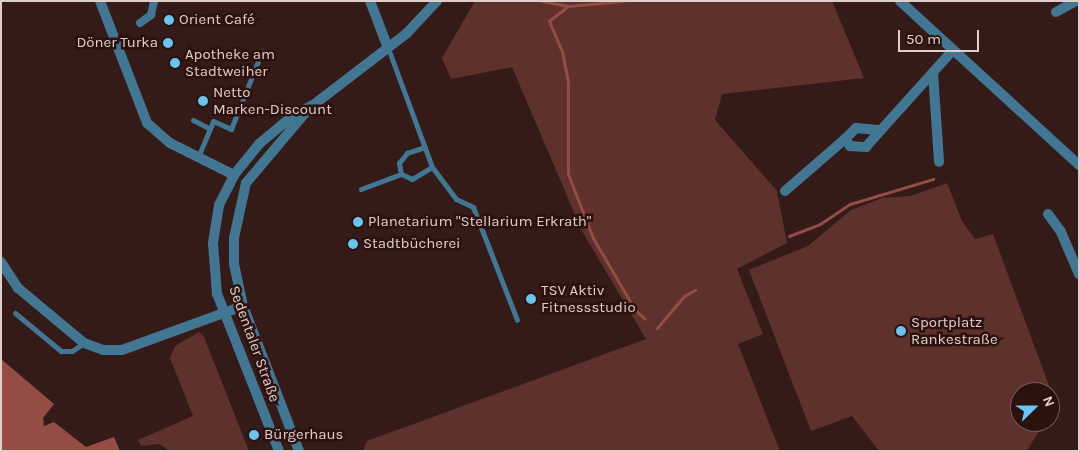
<!DOCTYPE html>
<html>
<head>
<meta charset="utf-8">
<style>
	body { margin:0 }
	#map { position:relative; width:1080px; height:452px; overflow:hidden; background:#351b18; font-family:Karla,sans-serif }
	div>[style] { position:absolute }
	.green>* { inset:0; background:#5e312c }
	.water>* { inset:0; background:#944c44 }
	.stream>* { height:3px; margin:-1.5px; padding:0 1.5px; transform-origin:1.5px; border-radius:1.5px; background:#944c44 }
	.service>* { height:5px; margin:-2.5px; padding:0 2.5px; transform-origin:2.5px; border-radius:2.5px; background:#417792 }
	.pedestrian>* { height:8px; margin:-4px; padding:0 4px; transform-origin:4px; border-radius:4px; background:#417792 }
	.minor>* { height:10px; margin:-5px; padding:0 5px; transform-origin:5px; border-radius:5px; background:#417792 }
	.tertiary>* { height:10px; margin:-5px; padding:0 5px; transform-origin:5px; border-radius:5px; background:#417792 }
	.dots>* { width:14px; height:14px; translate:-50% -50%; box-sizing:border-box; border:2px solid #2b120f; border-radius:50% }
	span { translate:-50% -50%; white-space:nowrap; text-align:center; line-height:1.15; -webkit-text-stroke:5px #2b120f; paint-order:stroke }
	.poi-label { font-size:15px; color:#e0cecb }
	.left { translate:0 -50%; text-align:left }
	.right { translate:-100% -50%; text-align:right }
	.street-label { font-size:15px; color:#e0cecb }
	.frame { position:absolute; inset:0; border:2px solid #e0cecb; pointer-events:none }
	.north { position:absolute; left:1010px; top:382px; width:50px; height:50px; box-sizing:border-box; background:#2b120f; border:1px solid #735d5a; border-radius:50%; rotate:68deg; font-size:14px; font-weight:700; line-height:20px; text-align:center; color:#e0cecb }
	.north::after { content:''; display:block; margin:auto; width:18px; height:22px; background:#68c4f0; clip-path:polygon(50% 0,100% 100%,50% 72%,0 100%) }
	.scale { position:absolute; left:898px; top:30px; width:81px; height:22px; box-sizing:border-box; border:2px solid #e0cecb; border-top:0; padding-left:6px; font-size:15px; line-height:18px; white-space:nowrap; color:#e0cecb; -webkit-text-stroke:4px #2b120f; paint-order:stroke }
</style>
</head>
<body>
<div id="map">
	<div class="green">
		<i style="clip-path:polygon(475px 1px,832px 1px,864px 78px,722px 94px,715px 120px,777px 191px,787px 243px,737px 269px,763px 334px,738px 344px,780px 451px,363px 451px,367px 441px,646px 339px,582px 231px,512px 67px,451px 79px,442px 58px)"></i>
		<i style="clip-path:polygon(947px 183px,962px 221px,975px 239px,993px 234px,1055px 402px,1050px 411px,1050px 392px,1020px 392px,1020px 422px,1044px 422px,1027px 451px,879px 451px,852px 416px,811px 431px,749px 270px,808px 246px,851px 210px,882px 198px,911px 196px)"></i>
		<i style="clip-path:polygon(199px 332px,204px 337px,249px 451px,170px 451px,159px 444px,141px 446px,138px 440px,193px 416px,170px 358px,175px 346px)"></i>
	</div>
	<div class="water">
		<i style="clip-path:polygon(1px 359px,54px 404px,43px 418px,44px 426px,54px 422px,86px 447px,114px 437px,120px 451px,1px 451px)"></i>
	</div>
	<div class="stream">
		<i style="left:542px;top:1px;width:26px;rotate:11deg"></i>
		<i style="left:568px;top:6px;width:55px;rotate:-5.2deg"></i>
		<i style="left:568px;top:6px;width:24px;rotate:142deg"></i>
		<i style="left:549px;top:21px;width:33px;rotate:67deg"></i>
		<i style="left:562px;top:51px;width:32px;rotate:79deg"></i>
		<i style="left:568px;top:82px;width:92px;rotate:90deg"></i>
		<i style="left:568px;top:174px;width:69px;rotate:68.7deg"></i>
		<i style="left:593px;top:238px;width:83px;rotate:59.7deg"></i>
		<i style="left:635px;top:310px;width:13px;rotate:42deg"></i>
		<i style="left:789px;top:236px;width:33px;rotate:-21deg"></i>
		<i style="left:820px;top:224px;width:36px;rotate:-34deg"></i>
		<i style="left:850px;top:204px;width:87px;rotate:-16.8deg"></i>
		<i style="left:657px;top:328px;width:42px;rotate:-49.8deg"></i>
		<i style="left:684px;top:296px;width:13px;rotate:-29deg"></i>
	</div>
	<div class="service">
		<i style="left:388px;top:48px;width:127px;rotate:69.7deg"></i>
		<i style="left:432px;top:167px;width:40px;rotate:53deg"></i>
		<i style="left:456px;top:199px;width:19px;rotate:25deg"></i>
		<i style="left:473px;top:207px;width:121px;rotate:68.7deg"></i>
		<i style="left:193px;top:120px;width:18px;rotate:27deg"></i>
		<i style="left:425px;top:147px;width:19px;rotate:162deg"></i>
		<i style="left:407px;top:153px;width:13px;rotate:129deg"></i>
		<i style="left:399px;top:163px;width:11px;rotate:80deg"></i>
		<i style="left:401px;top:174px;width:12px;rotate:24deg"></i>
		<i style="left:412px;top:179px;width:23px;rotate:-31deg"></i>
		<i style="left:198px;top:157px;width:39px;rotate:-67deg"></i>
		<i style="left:213px;top:121px;width:20px;rotate:24deg"></i>
		<i style="left:231px;top:129px;width:84px;rotate:-68.3deg"></i>
		<i style="left:361px;top:189px;width:43px;rotate:-20.6deg"></i>
		<i style="left:15px;top:313px;width:60px;rotate:39.6deg"></i>
		<i style="left:61px;top:351px;width:11px"></i>
		<i style="left:72px;top:351px;width:14px;rotate:-34deg"></i>
	</div>
	<div class="pedestrian">
		<i style="left:140px;top:23px;width:14px;rotate:-36deg"></i>
		<i style="left:151px;top:15px;width:14px;rotate:-78deg"></i>
	</div>
	<div class="minor">
		<i style="left:100px;top:1px;width:131px;rotate:68.9deg"></i>
		<i style="left:147px;top:123px;width:30px;rotate:41deg"></i>
		<i style="left:170px;top:143px;width:72px;rotate:26.6deg"></i>
		<i style="left:370px;top:1px;width:50px;rotate:69deg"></i>
		<i style="left:1056px;top:12px;width:23px;rotate:-29deg"></i>
		<i style="left:933px;top:73px;width:89px;rotate:86.1deg"></i>
		<i style="left:845px;top:139px;width:16px;rotate:-45deg"></i>
		<i style="left:856px;top:128px;width:25px;rotate:5deg"></i>
		<i style="left:881px;top:130px;width:108px;rotate:-48deg"></i>
		<i style="left:785px;top:191px;width:79px;rotate:-40.9deg"></i>
		<i style="left:845px;top:139px;width:9px;rotate:54deg"></i>
		<i style="left:850px;top:146px;width:16px;rotate:4deg"></i>
		<i style="left:866px;top:147px;width:23px;rotate:-49deg"></i>
		<i style="left:1048px;top:214px;width:22px;rotate:54deg"></i>
		<i style="left:1061px;top:232px;width:46px;rotate:66.8deg"></i>
		<i style="left:1px;top:262px;width:31px;rotate:57deg"></i>
		<i style="left:18px;top:288px;width:86px;rotate:39.8deg"></i>
		<i style="left:84px;top:343px;width:20px;rotate:20deg"></i>
		<i style="left:103px;top:350px;width:19px"></i>
		<i style="left:122px;top:350px;width:129px;rotate:-20deg"></i>
	</div>
	<div class="tertiary">
		<i style="left:900px;top:1px;width:243px;rotate:42.5deg"></i>
		<i style="left:279px;top:451px;width:169px;rotate:-111.5deg"></i>
		<i style="left:217px;top:294px;width:51px;rotate:-94.5deg"></i>
		<i style="left:213px;top:243px;width:38px;rotate:-81deg"></i>
		<i style="left:219px;top:205px;width:34px;rotate:-63deg"></i>
		<i style="left:234px;top:175px;width:40px;rotate:-51deg"></i>
		<i style="left:259px;top:144px;width:48px;rotate:-40deg"></i>
		<i style="left:296px;top:113px;width:17px;rotate:-24deg"></i>
		<i style="left:312px;top:106px;width:120px;rotate:-37.5deg"></i>
		<i style="left:407px;top:33px;width:44px;rotate:-46.8deg"></i>
		<i style="left:299px;top:451px;width:155px;rotate:-111.1deg"></i>
		<i style="left:243px;top:306px;width:43px;rotate:-102.1deg"></i>
		<i style="left:234px;top:264px;width:26px;rotate:-90deg"></i>
		<i style="left:234px;top:238px;width:56px;rotate:-77.7deg"></i>
		<i style="left:246px;top:183px;width:101px;rotate:-49.8deg"></i>
	</div>
	<div class="dots">
		<i style="left:169px;top:20px;background:#68c4f0"></i>
		<i style="left:168px;top:43px;background:#68c4f0"></i>
		<i style="left:175px;top:63px;background:#68c4f0"></i>
		<i style="left:203px;top:101px;background:#68c4f0"></i>
		<i style="left:358px;top:222px;background:#68c4f0"></i>
		<i style="left:353px;top:244px;background:#68c4f0"></i>
		<i style="left:531px;top:299px;background:#68c4f0"></i>
		<i style="left:901px;top:331px;background:#68c4f0"></i>
		<i style="left:254px;top:435px;background:#68c4f0"></i>
	</div>
	<div class="poi-label">
		<span class="left" style="left:179px;top:20px">Orient Café</span>
		<span class="right" style="left:158px;top:43px">Döner Turka</span>
		<span class="left" style="left:185px;top:63px">Apotheke am<br>Stadtweiher</span>
		<span class="left" style="left:213px;top:101px">Netto<br>Marken-Discount</span>
		<span class="left" style="left:368px;top:222px">Planetarium "Stellarium Erkrath"</span>
		<span class="left" style="left:363px;top:244px">Stadtbücherei</span>
		<span class="left" style="left:541px;top:299px">TSV Aktiv<br>Fitnessstudio</span>
		<span class="left" style="left:911px;top:331px">Sportplatz<br>Rankestraße</span>
		<span class="left" style="left:264px;top:435px">Bürgerhaus</span>
	</div>
	<div class="street-label">
		<span style="left:254px;top:344px;rotate:70deg">Sedentaler Straße</span>
	</div>
	<div class="frame"></div>
	<div class="north">N</div>
	<div class="scale">50 m</div>
</div>
</body>
</html>
